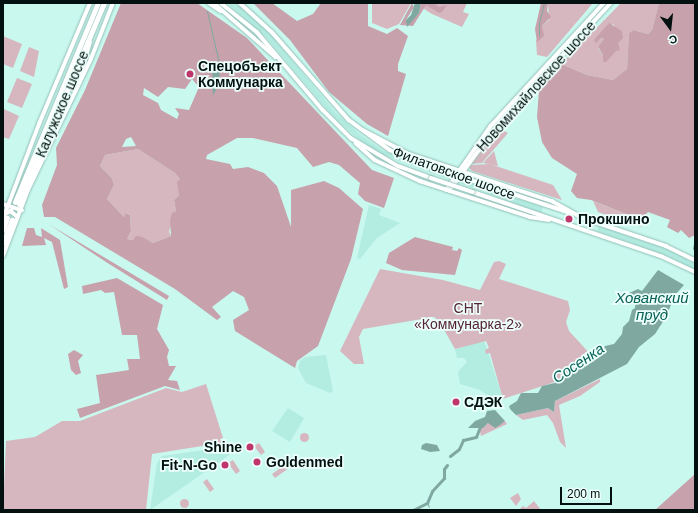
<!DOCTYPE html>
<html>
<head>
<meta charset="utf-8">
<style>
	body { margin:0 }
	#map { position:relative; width:698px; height:513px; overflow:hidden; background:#c9f8ef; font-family:Arial,sans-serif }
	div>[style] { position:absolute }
	.built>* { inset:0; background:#b3ece1 }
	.green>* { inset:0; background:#d7b7bf }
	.round { border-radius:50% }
	.forest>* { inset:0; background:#c7a1ab }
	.water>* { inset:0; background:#7fa8a0 }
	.stream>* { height:1px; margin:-0.5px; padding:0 0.5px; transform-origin:0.5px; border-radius:0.5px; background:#7fa8a0 }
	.river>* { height:3px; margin:-1.5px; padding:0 1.5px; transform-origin:1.5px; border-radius:1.5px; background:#7fa8a0 }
	.roads { filter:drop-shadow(0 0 1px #93c0b8) drop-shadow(0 0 1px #93c0b8) }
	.secondary>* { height:3.5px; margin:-1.75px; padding:0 1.75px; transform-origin:1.75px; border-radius:1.75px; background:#fff }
	.highway>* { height:5px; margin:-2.5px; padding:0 2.5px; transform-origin:2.5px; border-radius:2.5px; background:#fff }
	.bridges { filter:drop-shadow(0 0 1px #93c0b8) drop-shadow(0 0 1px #93c0b8) }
	.secondary-bridge>* { height:3.5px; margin:-1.75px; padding:0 1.75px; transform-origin:1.75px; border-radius:1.75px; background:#fff }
	.dots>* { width:11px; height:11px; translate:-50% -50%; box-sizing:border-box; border:2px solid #ecfffb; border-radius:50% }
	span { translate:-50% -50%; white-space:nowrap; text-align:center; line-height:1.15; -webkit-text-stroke:3.5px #ecfffb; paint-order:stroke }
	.poi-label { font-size:14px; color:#02110f; font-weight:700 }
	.left { translate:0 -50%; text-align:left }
	.right { translate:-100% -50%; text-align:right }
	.street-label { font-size:14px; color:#02110f }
	.park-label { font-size:14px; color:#552333 }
	.water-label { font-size:15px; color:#065f55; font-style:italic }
	.frame { position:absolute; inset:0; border:4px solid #02110f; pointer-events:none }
	.north { position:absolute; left:650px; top:8px; width:40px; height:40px; -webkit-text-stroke:3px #ecfffb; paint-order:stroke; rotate:165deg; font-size:11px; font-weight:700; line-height:16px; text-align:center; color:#02110f }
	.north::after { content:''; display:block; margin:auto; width:14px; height:18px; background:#02110f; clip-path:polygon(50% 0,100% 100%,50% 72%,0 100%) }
	.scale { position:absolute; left:560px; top:487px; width:52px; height:18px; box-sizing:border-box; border:2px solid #02110f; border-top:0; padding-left:5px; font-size:12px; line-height:14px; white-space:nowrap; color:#02110f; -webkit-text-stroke:3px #ecfffb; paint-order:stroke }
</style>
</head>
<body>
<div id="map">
	<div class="built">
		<i style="clip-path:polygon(227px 3px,235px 3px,241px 7px,269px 33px,335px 112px,358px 133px,382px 150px,412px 163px,543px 207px,541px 213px,380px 154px,356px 137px,332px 115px,265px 36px)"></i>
		<i style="clip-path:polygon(369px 205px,381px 209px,379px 215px,400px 223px,377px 238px,360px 259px,357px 258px)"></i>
		<i style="clip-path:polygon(599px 225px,672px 251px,695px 264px,695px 270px,670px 257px,597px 231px)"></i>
		<i style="clip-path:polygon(484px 340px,503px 399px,499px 402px,480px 390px,460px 384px,458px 372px,467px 362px,464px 358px,457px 358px,455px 349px)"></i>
		<i style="clip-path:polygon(326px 355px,333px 391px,330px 393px,306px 383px,298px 368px,300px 361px,305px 357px)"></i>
		<i style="clip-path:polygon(288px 408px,304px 418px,290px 442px,272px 431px)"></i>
		<i style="clip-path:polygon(240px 445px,241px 447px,150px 510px,157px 463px,162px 456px)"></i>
	</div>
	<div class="green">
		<i style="clip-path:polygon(372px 3px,411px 3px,399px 24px,387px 29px,372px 23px)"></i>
		<i style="clip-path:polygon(422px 3px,467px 3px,463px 12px,469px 14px,462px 27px,432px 14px,421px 7px)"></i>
		<i style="clip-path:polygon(548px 3px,593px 3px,547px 57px,537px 55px,536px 41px,542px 26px,549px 20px)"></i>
		<i style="clip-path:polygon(evenodd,621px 3px,659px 3px,652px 30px,648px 34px,633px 30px,629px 33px,627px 69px,613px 80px,587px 75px,561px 64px,621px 3px,613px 24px,615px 27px,603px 55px,598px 48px,604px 39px,601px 38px,596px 42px,595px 40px,613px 24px)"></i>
		<i style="clip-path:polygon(3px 36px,22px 44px,13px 68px,3px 64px)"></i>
		<i style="clip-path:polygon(29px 47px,39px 51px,34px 77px,20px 71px)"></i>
		<i style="clip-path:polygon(17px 78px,32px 84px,22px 108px,7px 102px)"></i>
		<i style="clip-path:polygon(4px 109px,19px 116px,9px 139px,3px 137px)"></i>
		<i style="clip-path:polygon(499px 128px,508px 133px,482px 163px,471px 164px)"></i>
		<i style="clip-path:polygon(138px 149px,175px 173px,180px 179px,179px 195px,174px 200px,176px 211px,174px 212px,169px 232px,171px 236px,153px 243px,143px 237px,133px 240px,127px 239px,131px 231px,130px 215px,127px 213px,124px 217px,107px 199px,114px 185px,112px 178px,100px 166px,105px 155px)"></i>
		<i style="clip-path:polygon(494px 151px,498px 166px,483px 163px)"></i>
		<i style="clip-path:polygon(490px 164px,553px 185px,562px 200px,472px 171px,469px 168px,470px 165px)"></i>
		<i style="clip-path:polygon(593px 201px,641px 220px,641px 227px,635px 224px,635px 221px,631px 219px,627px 223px,598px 212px)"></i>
		<i style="clip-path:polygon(499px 261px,506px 264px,499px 279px,568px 301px,570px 310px,566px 322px,569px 331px,592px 356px,558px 381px,503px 399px,490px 353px,486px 354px,485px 350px,489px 348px,486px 341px,455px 349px,439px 321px,434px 317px,363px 329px,359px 337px,364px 364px,354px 364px,340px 351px,380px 269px,443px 280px,480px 290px,494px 262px)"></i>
		<i style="clip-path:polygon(600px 379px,600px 382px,580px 396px,559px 405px,566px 448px,560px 442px,553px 423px,547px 415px,523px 420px,516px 415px,548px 408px,554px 412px,555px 401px)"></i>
		<i style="clip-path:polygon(206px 384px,223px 438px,220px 439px,221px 443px,152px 454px,146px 510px,3px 510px,6px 441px,35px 437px,62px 421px,80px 421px,166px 388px,182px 392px)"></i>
		<i style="clip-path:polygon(505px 421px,507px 424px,481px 436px,479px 427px,483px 428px,488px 423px)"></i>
		<i class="round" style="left:299.5px;top:432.5px;width:9px;height:9px"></i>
		<i style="clip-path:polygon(259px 443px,265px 452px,261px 455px,254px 446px)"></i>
		<i style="clip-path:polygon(233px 460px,240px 471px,236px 474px,228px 463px)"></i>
		<i style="clip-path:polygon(286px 464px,289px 468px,275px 478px,272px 474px)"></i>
		<i style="clip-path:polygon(207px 479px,214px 489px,210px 492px,203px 482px)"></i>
		<i style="clip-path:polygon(518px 493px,521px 499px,516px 506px,510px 498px)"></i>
		<i class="round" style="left:179.5px;top:498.5px;width:9px;height:9px"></i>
		<i style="clip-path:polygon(534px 501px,541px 510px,519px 510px,523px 506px,526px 508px)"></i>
	</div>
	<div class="forest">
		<i style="clip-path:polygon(evenodd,121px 3px,197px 3px,247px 38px,372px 170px,394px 178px,384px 208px,365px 201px,358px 194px,360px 183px,339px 165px,329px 162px,313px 167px,297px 148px,253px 138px,237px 138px,207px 155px,206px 159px,230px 164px,233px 169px,248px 167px,264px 173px,277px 186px,291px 227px,291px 190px,324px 181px,339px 188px,363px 209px,351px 259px,318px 346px,297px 361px,295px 368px,235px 331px,233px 320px,249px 310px,244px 297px,233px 291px,212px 307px,221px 317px,217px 320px,175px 289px,55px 217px,44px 217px,42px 205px,57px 165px,56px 148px,85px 90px,121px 3px,192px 79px,199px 87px,189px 110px,175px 108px,179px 114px,177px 119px,161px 110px,158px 103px,143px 95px,144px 88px,158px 97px,168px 87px,185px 89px,192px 79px,121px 3px,131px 137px,136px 146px,122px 147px,126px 139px,131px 137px,121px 3px,138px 149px,175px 173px,180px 179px,177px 182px,179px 195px,174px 200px,176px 211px,172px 213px,170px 220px,171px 236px,153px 243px,143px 237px,136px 236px,133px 240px,127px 239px,131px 231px,130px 215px,126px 213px,124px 217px,107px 199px,114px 185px,112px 178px,100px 166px,105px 155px,138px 149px)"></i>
		<i style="clip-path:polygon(253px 3px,272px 3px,297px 21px,313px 14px,321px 3px,368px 3px,368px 26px,387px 34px,397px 28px,408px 36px,398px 64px,398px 71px,406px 74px,388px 136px,367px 124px,329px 92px,290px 40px)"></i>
		<i style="clip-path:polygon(412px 3px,414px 7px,406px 20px,409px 23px,419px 13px,421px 3px,437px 3px,436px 5px,439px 7px,447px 5px,442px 12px,439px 13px,426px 5px,413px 26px,400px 25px)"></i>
		<i style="clip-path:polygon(541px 3px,548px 3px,547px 11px,551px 17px,542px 26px,544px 36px,537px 42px,535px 29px)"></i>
		<i style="clip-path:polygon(659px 3px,695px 3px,695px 235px,689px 238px,681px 230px,678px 233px,667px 227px,670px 220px,648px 212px,641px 220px,591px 200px,577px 198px,571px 191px,577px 174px,552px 158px,542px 142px,537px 117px,539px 90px,543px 81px,561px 64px,587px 75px,613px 80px,627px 69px,629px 33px,633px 30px,648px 34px,652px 30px)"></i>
		<i style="clip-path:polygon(609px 23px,622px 31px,623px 38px,618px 43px,620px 50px,616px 51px,606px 62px,603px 62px,603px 55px,598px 47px,604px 39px,601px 38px,596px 43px,594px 40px)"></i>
		<i style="clip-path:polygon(50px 225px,169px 296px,167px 300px,106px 262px)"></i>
		<i style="clip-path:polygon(27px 228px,34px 228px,36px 235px,42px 237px,41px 228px,60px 240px,68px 287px,64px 289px,52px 242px,44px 238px,46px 245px,22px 246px)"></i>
		<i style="clip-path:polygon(415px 237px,453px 247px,452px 250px,457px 251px,459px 248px,462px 250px,455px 275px,402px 270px,386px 263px,389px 253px)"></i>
		<i style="clip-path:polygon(117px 278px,163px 305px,157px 329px,169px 350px,167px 357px,169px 366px,176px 366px,168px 380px,177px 381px,180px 390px,165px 386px,80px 418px,77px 409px,100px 403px,96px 375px,129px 370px,127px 359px,140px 359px,137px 335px,122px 335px,114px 292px,105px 293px,101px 290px,83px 294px,82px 286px)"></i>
		<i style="clip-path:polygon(74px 350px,83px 355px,78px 361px,81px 373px,76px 375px,71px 370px,68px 354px)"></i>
		<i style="clip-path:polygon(695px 474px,695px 510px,655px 510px)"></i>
	</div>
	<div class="water">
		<i style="clip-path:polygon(415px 3px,421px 3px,419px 13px,407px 27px,406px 20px,411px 15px)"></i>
		<i style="clip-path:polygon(215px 61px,220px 67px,219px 85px,213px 95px,212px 65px)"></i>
		<i style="clip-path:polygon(658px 270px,684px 285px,675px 295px,666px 317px,655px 334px,639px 347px,627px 364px,555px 401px,554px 412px,548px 408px,516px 415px,510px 409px,509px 406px,517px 401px,521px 393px,538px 393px,542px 386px,559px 382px,581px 366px,593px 361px,594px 354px,602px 352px,605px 346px,614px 344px,622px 334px,623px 327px,629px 321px,632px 310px,635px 308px,636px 296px,629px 293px,638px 289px,642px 291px)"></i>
		<i style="clip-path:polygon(495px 410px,505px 421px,500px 425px,495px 428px,488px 423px,483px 428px,468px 428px,475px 421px,485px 417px,487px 411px)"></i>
		<i style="clip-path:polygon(426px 443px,437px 445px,440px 451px,430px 452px,421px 449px,422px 445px)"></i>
	</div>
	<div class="stream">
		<i style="left:207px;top:11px;width:53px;rotate:77deg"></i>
		<i style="left:539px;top:35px;width:12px;rotate:-90deg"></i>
		<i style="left:539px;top:23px;width:21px;rotate:-76deg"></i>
		<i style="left:427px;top:503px;width:4px;rotate:63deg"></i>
	</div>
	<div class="river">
		<i style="left:694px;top:248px;width:4px;rotate:-76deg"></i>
		<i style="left:450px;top:456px;width:11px;rotate:-38deg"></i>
		<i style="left:459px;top:449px;width:10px;rotate:-66deg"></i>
		<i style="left:463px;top:440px;width:13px;rotate:-13deg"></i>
		<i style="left:476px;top:437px;width:14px;rotate:-69deg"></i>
		<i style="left:413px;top:510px;width:16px;rotate:-27deg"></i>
		<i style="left:427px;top:503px;width:13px;rotate:-67deg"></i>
		<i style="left:432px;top:491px;width:18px;rotate:-47deg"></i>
		<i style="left:444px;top:478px;width:9px;rotate:-90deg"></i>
		<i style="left:444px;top:469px;width:5px;rotate:-53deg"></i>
	</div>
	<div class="roads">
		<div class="secondary">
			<i style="left:209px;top:3px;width:14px;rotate:34deg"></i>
			<i style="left:214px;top:3px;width:82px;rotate:41.1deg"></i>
			<i style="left:221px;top:3px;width:46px;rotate:38.9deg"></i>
			<i style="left:257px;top:32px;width:102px;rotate:49.8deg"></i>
			<i style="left:323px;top:110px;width:40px;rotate:45deg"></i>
			<i style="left:351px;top:138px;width:55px;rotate:30.8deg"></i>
			<i style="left:398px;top:166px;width:35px;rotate:20deg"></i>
			<i style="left:240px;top:3px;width:43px;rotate:42.2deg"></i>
			<i style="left:272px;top:32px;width:117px;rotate:48.8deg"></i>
			<i style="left:349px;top:120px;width:51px;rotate:36.2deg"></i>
			<i style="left:390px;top:150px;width:48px;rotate:22.2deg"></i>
			<i style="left:80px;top:77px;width:36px;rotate:-74deg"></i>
			<i style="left:363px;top:130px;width:52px;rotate:27.6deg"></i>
			<i style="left:409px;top:154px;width:151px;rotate:18.2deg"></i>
			<i style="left:552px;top:201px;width:33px;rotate:29deg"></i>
			<i style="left:356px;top:143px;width:25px;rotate:42deg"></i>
			<i style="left:375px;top:160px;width:50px;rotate:25deg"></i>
			<i style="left:420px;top:181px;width:116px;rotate:18.1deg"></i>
			<i style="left:530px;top:217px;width:19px;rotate:9deg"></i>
			<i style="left:477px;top:182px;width:99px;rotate:18.3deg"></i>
			<i style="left:446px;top:190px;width:77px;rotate:-55.1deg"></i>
			<i style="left:490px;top:127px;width:168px;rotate:-47.4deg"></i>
			<i style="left:449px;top:191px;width:79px;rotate:-53.7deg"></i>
			<i style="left:496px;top:127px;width:169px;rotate:-47.2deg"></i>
			<i style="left:473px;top:192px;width:199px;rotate:18.8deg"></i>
			<i style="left:661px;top:256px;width:38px;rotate:25deg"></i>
			<i style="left:3px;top:204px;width:20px;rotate:18deg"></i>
			<i style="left:5px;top:214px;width:7px;rotate:-27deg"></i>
			<i style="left:11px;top:211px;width:9px;rotate:41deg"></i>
			<i style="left:580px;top:217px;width:91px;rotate:18.6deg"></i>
			<i style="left:666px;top:246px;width:32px;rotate:26deg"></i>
			<i style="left:3px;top:219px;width:102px;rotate:-69.2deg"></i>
			<i style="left:39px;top:124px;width:131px;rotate:-67.1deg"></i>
			<i style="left:3px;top:256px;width:71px;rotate:-69.3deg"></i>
			<i style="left:28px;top:190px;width:145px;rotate:-64.3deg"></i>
			<i style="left:91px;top:59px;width:60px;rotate:-68.6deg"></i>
		</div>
		<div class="highway">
			<i style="left:15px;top:202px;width:216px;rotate:-67.4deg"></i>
			<i style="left:19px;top:204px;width:218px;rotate:-67.1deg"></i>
			<i style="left:3px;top:230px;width:13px;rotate:-72deg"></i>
			<i style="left:3px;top:243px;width:25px;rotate:-69deg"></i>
		</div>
	</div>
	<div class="bridges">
		<div class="secondary-bridge">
			<i style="left:434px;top:168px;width:45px;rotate:18deg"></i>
			<i style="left:431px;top:178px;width:44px;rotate:18.4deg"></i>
		</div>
	</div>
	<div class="dots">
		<i style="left:190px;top:74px;background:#c0356b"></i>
		<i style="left:569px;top:219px;background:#c0356b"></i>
		<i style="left:456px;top:402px;background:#c0356b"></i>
		<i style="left:250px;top:447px;background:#c0356b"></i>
		<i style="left:257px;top:462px;background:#c0356b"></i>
		<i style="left:225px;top:465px;background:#c0356b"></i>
	</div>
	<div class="poi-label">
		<span class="left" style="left:198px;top:74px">Спецобъект<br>Коммунарка</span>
		<span class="left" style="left:578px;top:219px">Прокшино</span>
		<span class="left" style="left:464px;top:402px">СДЭК</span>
		<span class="right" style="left:242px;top:447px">Shine</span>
		<span class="left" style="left:266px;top:462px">Goldenmed</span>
		<span class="right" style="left:217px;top:465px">Fit-N-Go</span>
	</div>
	<div class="street-label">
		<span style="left:536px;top:86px;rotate:-48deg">Новомихайловское шоссе</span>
		<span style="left:62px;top:104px;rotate:-67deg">Калужское шоссе</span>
		<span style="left:454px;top:173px;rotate:20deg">Филатовское шоссе</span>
	</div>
	<div class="park-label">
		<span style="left:468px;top:316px">СНТ<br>«Коммунарка-2»</span>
	</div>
	<div class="water-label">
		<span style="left:652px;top:306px">Хованский<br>пруд</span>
		<span style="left:578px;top:363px;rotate:-34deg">Сосенка</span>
	</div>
	<div class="frame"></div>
	<div class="north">С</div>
	<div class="scale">200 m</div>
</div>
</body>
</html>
